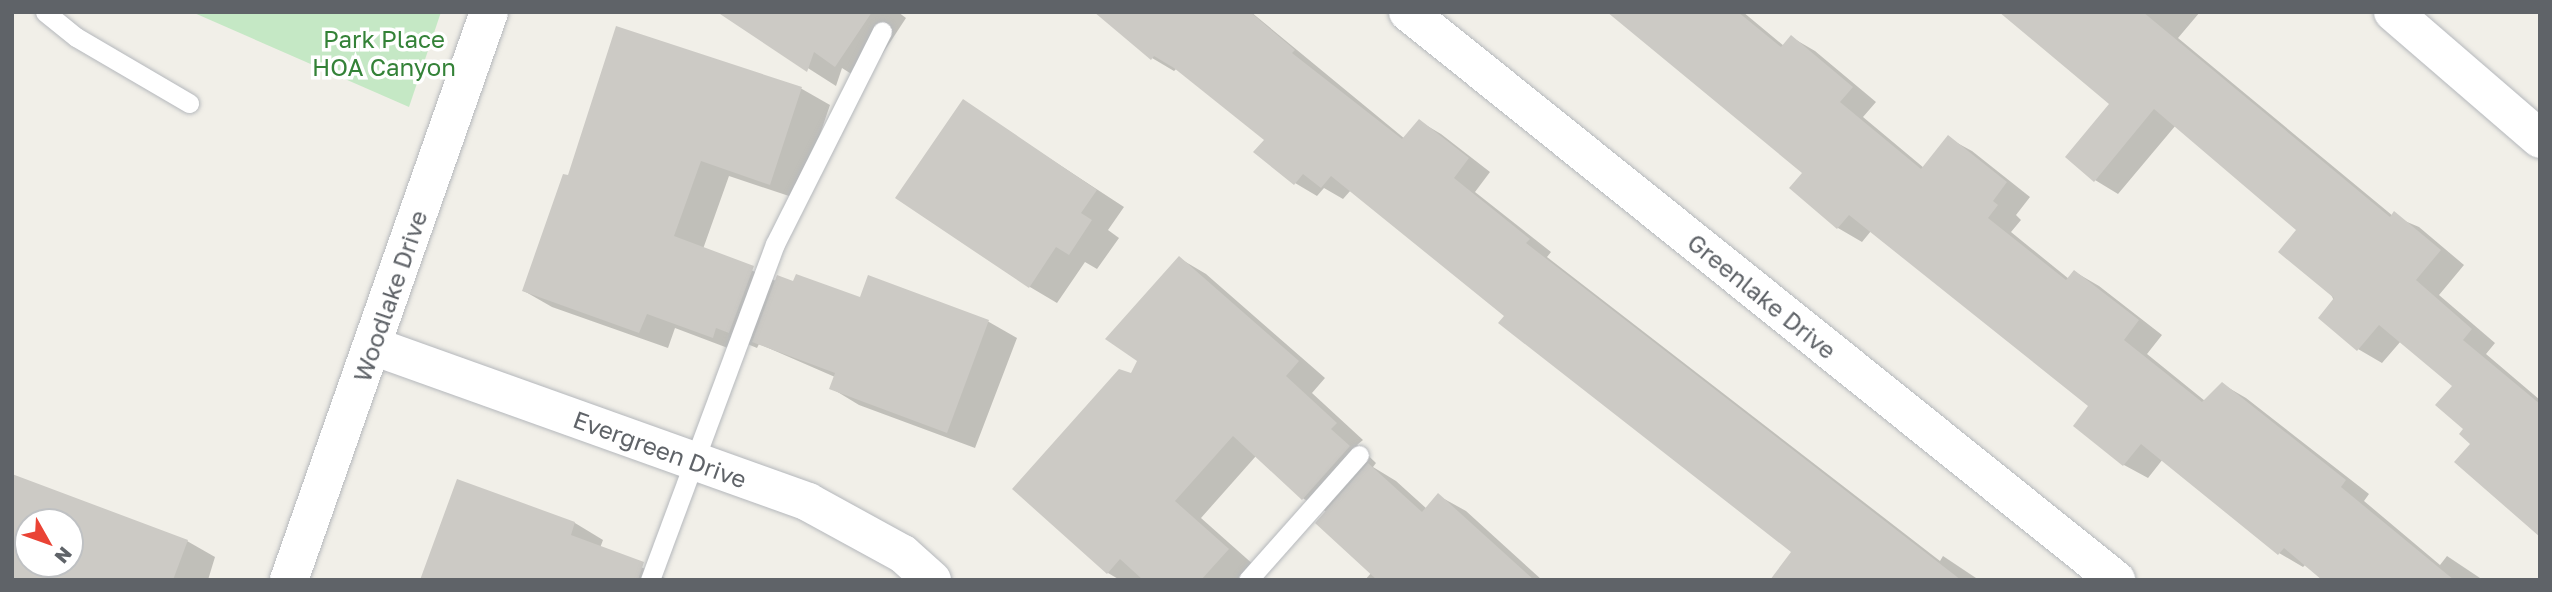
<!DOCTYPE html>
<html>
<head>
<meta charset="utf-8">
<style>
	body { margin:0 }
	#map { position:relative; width:2552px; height:592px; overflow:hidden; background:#f1efe8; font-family:"Golos Text",sans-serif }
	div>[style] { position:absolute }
	.green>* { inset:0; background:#c5e8c5 }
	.shadow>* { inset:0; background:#0003 }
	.building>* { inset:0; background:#cccac5 }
	.roads { filter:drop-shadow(0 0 2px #b5b8bc) drop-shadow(0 0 2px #b5b8bc) }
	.service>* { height:19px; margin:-9.5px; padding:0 9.5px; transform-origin:9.5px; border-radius:9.5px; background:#fff }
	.minor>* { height:38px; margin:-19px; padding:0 19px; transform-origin:19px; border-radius:19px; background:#fff }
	span { translate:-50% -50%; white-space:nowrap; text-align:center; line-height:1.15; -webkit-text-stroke:7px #fff; paint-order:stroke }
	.park-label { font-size:24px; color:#348238 }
	.street-label { font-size:24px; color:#5f6368 }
	.frame { position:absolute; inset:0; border:14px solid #5f6368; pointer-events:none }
	.north { position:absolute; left:14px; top:508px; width:70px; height:70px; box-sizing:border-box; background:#fff; border:2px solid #bfc1c3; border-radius:50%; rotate:130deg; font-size:19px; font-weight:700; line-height:28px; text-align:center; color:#5f6368 }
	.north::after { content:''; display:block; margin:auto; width:24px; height:32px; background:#ea4335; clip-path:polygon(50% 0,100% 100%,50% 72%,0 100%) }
</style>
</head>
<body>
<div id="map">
	<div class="green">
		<i style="clip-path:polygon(192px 12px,441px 12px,409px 107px)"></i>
	</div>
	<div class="shadow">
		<i style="clip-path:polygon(720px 12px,898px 12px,906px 18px,864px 82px,842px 68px,836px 86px)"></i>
		<i style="clip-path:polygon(1096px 12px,1251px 12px,1405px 139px,1419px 121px,1441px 134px,1490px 172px,1475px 192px,1551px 252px,1547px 257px,1940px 561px,1943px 556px,1979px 580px,1803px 580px,1794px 552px,1351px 190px,1343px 199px,1324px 188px,1317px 196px,1295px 183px,1266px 139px,1177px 68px,1174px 71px,1152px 58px)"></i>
		<i style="clip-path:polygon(1610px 12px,1743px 12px,1784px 46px,1791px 37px,1815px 51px,1876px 102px,1863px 117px,1924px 168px,1948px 138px,1972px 151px,2030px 197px,2016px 215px,2021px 220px,2011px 232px,2069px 279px,2075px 272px,2099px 286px,2162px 335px,2147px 354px,2205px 401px,2222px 384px,2246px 398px,2369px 494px,2364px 501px,2440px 565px,2447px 556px,2483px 580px,2325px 580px,2306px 564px,2303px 567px,2279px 553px,2163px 459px,2148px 478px,2124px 465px,2090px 406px,1871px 231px,1862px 242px,1838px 228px,1791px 188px,1804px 173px)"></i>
		<i style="clip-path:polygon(2002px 12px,2200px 12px,2178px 38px,2393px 216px,2419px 227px,2464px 265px,2439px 295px,2495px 343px,2486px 354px,2540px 400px,2540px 534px,2473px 443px,2454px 385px,2401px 341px,2382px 363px,2358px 349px,2299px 230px,2176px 125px,2118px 194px,2095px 180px,2112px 104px)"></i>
		<i style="clip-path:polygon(618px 29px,802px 89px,830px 105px,798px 199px,729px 176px,703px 249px,776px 281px,861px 299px,869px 277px,989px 322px,1017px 338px,975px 448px,859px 405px,831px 388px,835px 377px,759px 344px,757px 348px,745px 343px,741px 353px,675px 328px,668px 348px,552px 307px,524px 291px,569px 178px)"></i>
		<i style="clip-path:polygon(963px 102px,1124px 207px,1108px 230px,1119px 238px,1097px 269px,1085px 262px,1057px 303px,1030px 287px)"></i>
		<i style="clip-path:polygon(1179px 258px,1206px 274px,1325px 378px,1312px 393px,1363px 440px,1357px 445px,1376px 463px,1373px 467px,1396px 481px,1427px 509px,1439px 496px,1466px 511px,1542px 580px,1365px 580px,1372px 572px,1327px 512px,1304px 499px,1256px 456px,1201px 518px,1255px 566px,1251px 570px,1262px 580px,1120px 580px,1108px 573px,1132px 375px)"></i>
		<i style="clip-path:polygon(evenodd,12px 476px,187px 541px,215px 557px,208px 580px,12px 580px,12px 476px,28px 522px,70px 522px,70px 564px,28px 564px,28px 522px)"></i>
		<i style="clip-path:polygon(459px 481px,575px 523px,603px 540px,600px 548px,669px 580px,424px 580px)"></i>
	</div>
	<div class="building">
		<i style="clip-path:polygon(717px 12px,872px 12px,835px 67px,814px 52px,807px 72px)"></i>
		<i style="clip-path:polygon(1094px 12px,1250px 12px,1295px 50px,1292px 53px,1402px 139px,1419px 119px,1469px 158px,1454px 178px,1530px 239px,1526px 243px,1961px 580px,1770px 580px,1791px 552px,1498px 323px,1504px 316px,1331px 176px,1321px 188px,1303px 174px,1294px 185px,1253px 152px,1264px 140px,1174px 68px,1154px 56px,1151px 60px)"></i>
		<i style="clip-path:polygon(1607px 12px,1738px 12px,1781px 47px,1791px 35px,1853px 87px,1840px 102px,1921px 169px,1948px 135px,2007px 182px,1993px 201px,1998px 205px,1988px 218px,2066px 280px,2074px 270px,2139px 320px,2124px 340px,2202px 402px,2222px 382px,2346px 480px,2341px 487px,2454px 580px,2322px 580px,2284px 548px,2278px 555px,2141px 444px,2123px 466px,2073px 426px,2088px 406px,1849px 215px,1837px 229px,1789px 188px,1802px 173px)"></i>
		<i style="clip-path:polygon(1999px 12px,2143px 12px,2390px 217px,2394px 211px,2441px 250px,2416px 280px,2472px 329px,2463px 340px,2540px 404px,2540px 537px,2454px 462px,2470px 444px,2459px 434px,2463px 429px,2435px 405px,2452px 386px,2379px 325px,2357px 351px,2318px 318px,2334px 298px,2278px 252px,2296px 230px,2154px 109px,2094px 182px,2065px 157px,2109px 104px)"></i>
		<i style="clip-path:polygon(616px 26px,802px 87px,770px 185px,701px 161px,674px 236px,754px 266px,729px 333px,716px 328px,713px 338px,647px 314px,639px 333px,522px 291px,563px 174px,568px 175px)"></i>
		<i style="clip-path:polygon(963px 99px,1097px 190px,1081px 213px,1092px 220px,1069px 255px,1056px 247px,1029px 288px,895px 198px)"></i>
		<i style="clip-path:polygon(1179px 256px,1299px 361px,1286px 376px,1337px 423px,1331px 429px,1350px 446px,1302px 500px,1233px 436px,1175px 501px,1229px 549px,1201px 580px,1143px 580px,1120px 559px,1107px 574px,1012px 489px,1119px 369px,1131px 373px,1137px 361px,1105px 339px)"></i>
		<i style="clip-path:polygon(796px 274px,860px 297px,868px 275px,989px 320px,947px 433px,829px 389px,835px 373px,752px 342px,777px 275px,793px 281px)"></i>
		<i style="clip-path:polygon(1368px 463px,1422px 512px,1438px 493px,1534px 580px,1377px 580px,1315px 523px)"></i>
		<i style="clip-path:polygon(evenodd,12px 474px,188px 540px,173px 580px,12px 580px,12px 474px,28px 522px,70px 522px,70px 564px,28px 564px,28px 522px)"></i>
		<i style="clip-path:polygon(457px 479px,575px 522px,571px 535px,644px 562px,638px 580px,420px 580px)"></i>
	</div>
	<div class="roads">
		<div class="service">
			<i style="left:45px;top:12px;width:40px;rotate:39deg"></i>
			<i style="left:76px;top:37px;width:131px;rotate:30.3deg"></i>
			<i style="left:650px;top:580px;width:358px;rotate:-69.6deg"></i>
			<i style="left:775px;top:244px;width:238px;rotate:-63.3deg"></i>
			<i style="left:1248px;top:580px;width:167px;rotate:-48.4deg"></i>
		</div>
		<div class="minor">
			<i style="left:1408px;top:12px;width:908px;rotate:38.74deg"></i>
			<i style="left:2393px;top:12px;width:194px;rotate:40.8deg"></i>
			<i style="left:373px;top:346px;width:462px;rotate:19.7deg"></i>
			<i style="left:808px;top:502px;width:108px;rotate:28.7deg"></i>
			<i style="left:903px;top:554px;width:39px;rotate:42deg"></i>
			<i style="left:289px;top:580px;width:602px;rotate:-70.6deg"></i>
		</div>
	</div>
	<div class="park-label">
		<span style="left:384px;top:53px">Park Place<br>HOA Canyon</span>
	</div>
	<div class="street-label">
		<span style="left:390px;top:296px;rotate:-71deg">Woodlake Drive</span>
		<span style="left:1762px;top:296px;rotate:39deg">Greenlake Drive</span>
		<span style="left:660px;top:449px;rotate:20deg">Evergreen Drive</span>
	</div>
	<div class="frame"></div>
	<div class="north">N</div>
</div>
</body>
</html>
